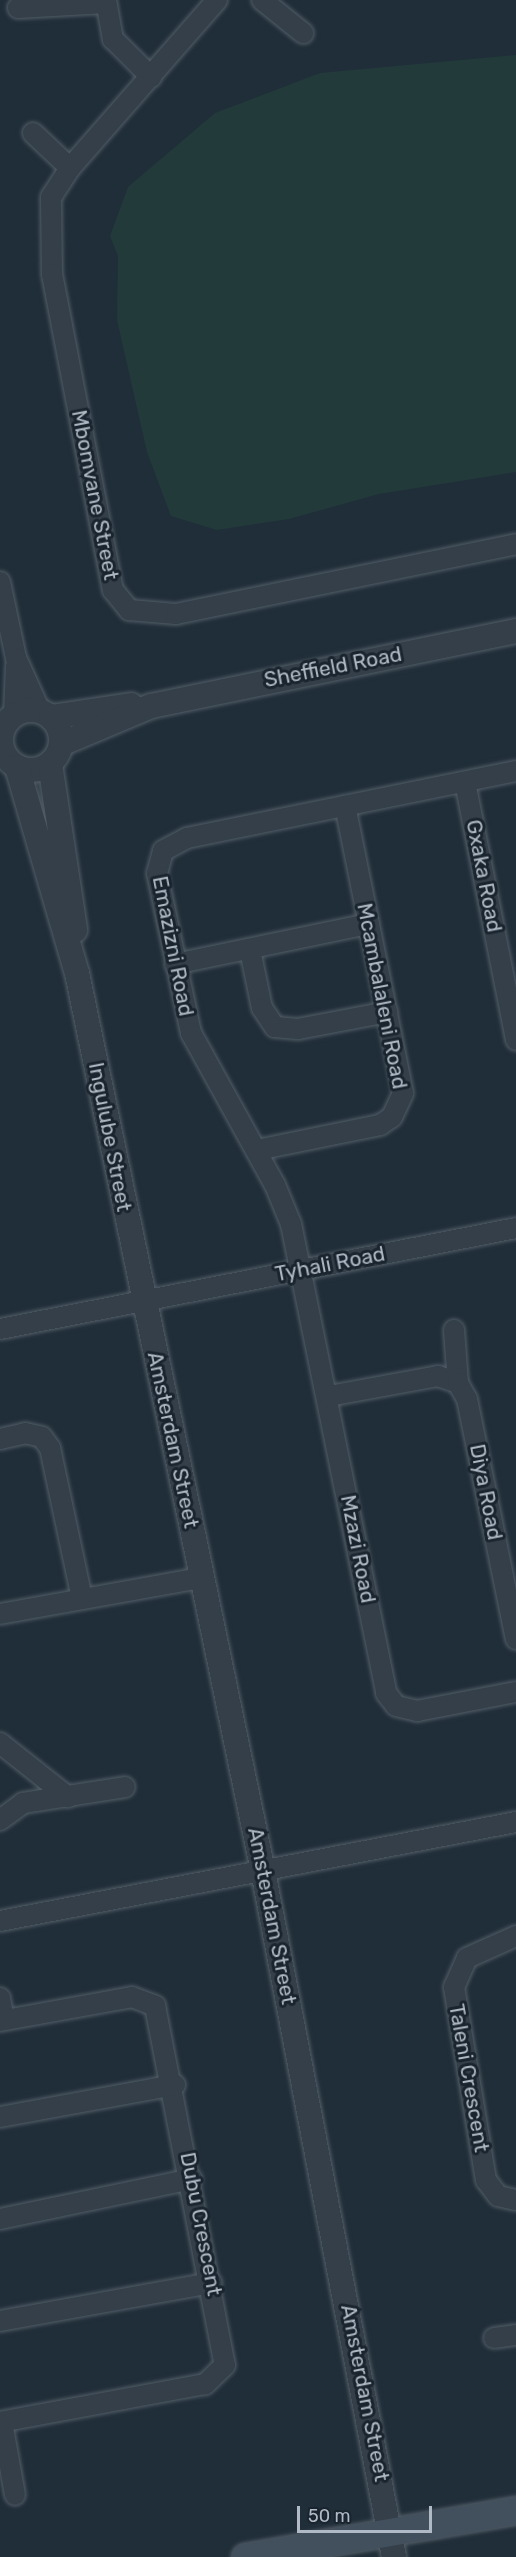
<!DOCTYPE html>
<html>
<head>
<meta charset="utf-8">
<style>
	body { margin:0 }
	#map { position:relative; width:516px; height:2557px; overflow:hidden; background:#202e39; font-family:Rubik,sans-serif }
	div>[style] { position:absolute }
	.green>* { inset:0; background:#223a3a }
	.roads { filter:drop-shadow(0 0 2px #525d67) drop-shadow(0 0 2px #525d67) }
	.minor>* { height:20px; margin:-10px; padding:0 10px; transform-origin:10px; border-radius:10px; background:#343f4a }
	.tertiary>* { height:24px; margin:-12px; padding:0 12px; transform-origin:12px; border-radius:12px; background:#343f4a }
	.tertiary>.ring { margin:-12px; padding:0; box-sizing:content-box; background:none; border:24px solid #343f4a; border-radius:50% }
	.secondary>* { height:27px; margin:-13.5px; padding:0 13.5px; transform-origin:13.5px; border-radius:13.5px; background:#424f5d }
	span { translate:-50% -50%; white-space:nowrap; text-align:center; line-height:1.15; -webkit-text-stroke:6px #19242e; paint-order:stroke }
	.street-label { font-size:21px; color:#afbac6 }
	.scale { position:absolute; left:297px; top:2506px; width:135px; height:27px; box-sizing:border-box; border:3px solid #afbac6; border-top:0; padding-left:8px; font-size:18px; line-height:21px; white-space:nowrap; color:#afbac6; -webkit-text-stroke:4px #19242e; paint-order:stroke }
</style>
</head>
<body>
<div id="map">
	<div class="green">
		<i style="clip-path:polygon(516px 55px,516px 472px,379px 494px,289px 519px,217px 530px,171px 516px,147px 452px,117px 320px,118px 256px,110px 236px,128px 187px,215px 113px,320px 73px)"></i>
	</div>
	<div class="roads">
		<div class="minor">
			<i style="left:106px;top:0;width:40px;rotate:80deg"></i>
			<i style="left:113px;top:39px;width:54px;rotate:45deg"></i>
			<i style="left:217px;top:0;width:223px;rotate:131.2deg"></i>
			<i style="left:70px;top:168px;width:35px;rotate:123deg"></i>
			<i style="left:51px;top:197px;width:77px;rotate:89.3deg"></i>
			<i style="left:52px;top:274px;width:322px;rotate:79.1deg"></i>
			<i style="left:113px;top:590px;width:26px;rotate:51deg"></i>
			<i style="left:129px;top:610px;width:47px;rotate:4.9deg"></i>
			<i style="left:176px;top:614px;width:347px;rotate:-11.6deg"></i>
			<i style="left:262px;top:0;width:53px;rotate:38.8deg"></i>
			<i style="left:18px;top:8px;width:88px;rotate:-3.3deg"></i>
			<i style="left:33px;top:133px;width:51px;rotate:43.4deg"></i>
			<i style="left:0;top:582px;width:78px;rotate:78.1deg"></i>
			<i style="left:16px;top:658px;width:58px;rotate:65.6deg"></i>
			<i style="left:14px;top:715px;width:49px;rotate:-87.7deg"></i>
			<i style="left:516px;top:771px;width:336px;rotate:168.5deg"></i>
			<i style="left:187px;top:838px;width:27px;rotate:152deg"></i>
			<i style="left:163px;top:851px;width:23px;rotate:105deg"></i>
			<i style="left:157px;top:873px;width:164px;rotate:78deg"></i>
			<i style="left:191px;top:1033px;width:174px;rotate:61.1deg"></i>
			<i style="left:275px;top:1185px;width:42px;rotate:67.7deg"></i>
			<i style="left:291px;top:1224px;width:479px;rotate:78.5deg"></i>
			<i style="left:386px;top:1693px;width:16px;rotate:52deg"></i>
			<i style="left:396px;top:1706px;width:22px;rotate:13deg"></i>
			<i style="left:417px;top:1711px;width:101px;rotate:-10.9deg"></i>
			<i style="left:465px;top:782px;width:263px;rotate:78.8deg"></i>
			<i style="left:250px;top:950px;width:59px;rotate:78.3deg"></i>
			<i style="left:262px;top:1008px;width:23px;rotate:56deg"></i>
			<i style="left:275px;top:1027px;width:23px;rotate:5deg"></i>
			<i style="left:298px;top:1029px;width:91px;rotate:-10.8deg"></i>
			<i style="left:175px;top:964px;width:198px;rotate:-11.7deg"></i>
			<i style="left:257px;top:1150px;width:126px;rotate:-11.5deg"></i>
			<i style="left:380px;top:1125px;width:14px;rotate:-34deg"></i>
			<i style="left:392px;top:1117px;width:26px;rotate:-65deg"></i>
			<i style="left:403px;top:1093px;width:293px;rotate:-101.4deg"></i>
			<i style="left:0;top:1329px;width:526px;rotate:-11.07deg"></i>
			<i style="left:454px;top:1330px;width:53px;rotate:85.7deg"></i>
			<i style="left:329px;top:1396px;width:111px;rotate:-10.4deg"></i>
			<i style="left:438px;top:1376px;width:21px;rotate:19deg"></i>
			<i style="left:458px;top:1383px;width:18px;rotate:61deg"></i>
			<i style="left:467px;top:1399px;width:245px;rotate:78.5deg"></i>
			<i style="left:0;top:1439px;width:26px;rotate:-13deg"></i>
			<i style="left:25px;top:1433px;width:17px;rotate:13deg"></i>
			<i style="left:42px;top:1437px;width:14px;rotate:54deg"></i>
			<i style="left:50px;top:1448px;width:153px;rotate:78deg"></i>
			<i style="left:0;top:1614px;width:204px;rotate:-10.2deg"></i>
			<i style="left:0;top:1743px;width:87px;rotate:38.5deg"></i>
			<i style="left:0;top:1820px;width:29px;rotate:-36deg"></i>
			<i style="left:23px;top:1803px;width:103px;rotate:-8.9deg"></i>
			<i style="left:0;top:1921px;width:525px;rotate:-10.86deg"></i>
			<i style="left:516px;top:1936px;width:54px;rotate:155.8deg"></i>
			<i style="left:467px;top:1958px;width:32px;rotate:114deg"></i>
			<i style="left:454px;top:1987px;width:196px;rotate:80.6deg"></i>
			<i style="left:486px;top:2180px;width:20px;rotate:53deg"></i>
			<i style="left:498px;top:2196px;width:18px;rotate:13deg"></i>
			<i style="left:0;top:1998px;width:22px;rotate:80deg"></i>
			<i style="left:0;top:2021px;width:134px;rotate:-10.3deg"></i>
			<i style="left:132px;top:1997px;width:25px;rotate:21deg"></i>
			<i style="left:155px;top:2006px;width:366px;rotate:79deg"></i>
			<i style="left:225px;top:2365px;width:28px;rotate:136deg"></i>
			<i style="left:205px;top:2384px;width:208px;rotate:169.5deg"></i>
			<i style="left:0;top:2117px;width:178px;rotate:-10.4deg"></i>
			<i style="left:0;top:2219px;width:196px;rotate:-11.8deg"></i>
			<i style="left:0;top:2321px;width:215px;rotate:-10.2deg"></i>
			<i style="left:494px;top:2338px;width:22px;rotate:-8deg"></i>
			<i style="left:2px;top:2422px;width:74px;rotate:79.9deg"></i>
		</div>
		<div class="tertiary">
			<i class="ring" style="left:1px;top:710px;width:36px;height:36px"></i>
			<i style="left:51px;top:717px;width:81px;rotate:-8.5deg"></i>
			<i style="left:61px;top:744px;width:98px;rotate:-22.9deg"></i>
			<i style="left:151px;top:706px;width:373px;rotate:-11.6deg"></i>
			<i style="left:50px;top:764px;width:168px;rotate:81.4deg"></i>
			<i style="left:17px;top:767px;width:215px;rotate:73.8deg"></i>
			<i style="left:77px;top:973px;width:917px;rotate:78.3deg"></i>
			<i style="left:263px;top:1871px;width:698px;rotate:79.19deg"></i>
		</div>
		<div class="secondary">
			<i style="left:245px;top:2557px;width:275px;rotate:-9.8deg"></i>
		</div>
	</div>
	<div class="street-label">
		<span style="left:95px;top:495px;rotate:79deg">Mbomvane Street</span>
		<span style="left:333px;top:667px;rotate:-11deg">Sheffield Road</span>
		<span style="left:484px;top:876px;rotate:79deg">Gxaka Road</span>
		<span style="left:173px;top:946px;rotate:79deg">Emazizni Road</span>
		<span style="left:382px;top:996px;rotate:79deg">Mcambalaleni Road</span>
		<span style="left:110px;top:1137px;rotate:79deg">Ingulube Street</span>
		<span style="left:330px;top:1264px;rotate:-11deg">Tyhali Road</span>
		<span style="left:173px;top:1440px;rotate:78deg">Amsterdam Street</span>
		<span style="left:486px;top:1492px;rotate:79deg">Diya Road</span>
		<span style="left:358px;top:1549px;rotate:79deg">Mzazi Road</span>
		<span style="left:272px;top:1916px;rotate:79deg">Amsterdam Street</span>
		<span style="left:469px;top:2078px;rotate:80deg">Taleni Crescent</span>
		<span style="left:201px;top:2224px;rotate:79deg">Dubu Crescent</span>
		<span style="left:365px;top:2393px;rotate:79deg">Amsterdam Street</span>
	</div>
	<div class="scale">50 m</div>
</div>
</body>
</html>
